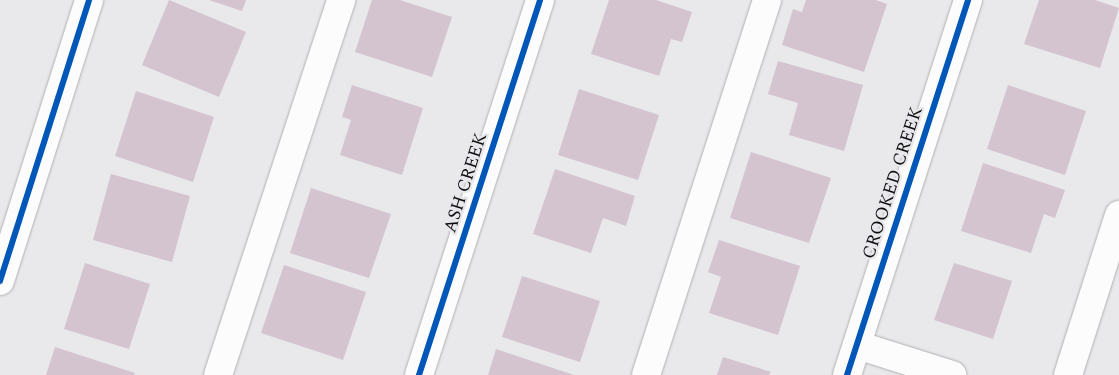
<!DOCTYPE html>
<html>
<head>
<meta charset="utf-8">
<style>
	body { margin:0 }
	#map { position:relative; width:1119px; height:375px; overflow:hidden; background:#e9e8eb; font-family:Spectral,serif }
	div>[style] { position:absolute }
	.building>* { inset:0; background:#d4c4d0 }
	.roads { filter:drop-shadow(0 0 1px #b1b0b2) drop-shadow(0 0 1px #b1b0b2) }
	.minor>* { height:28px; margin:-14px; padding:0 14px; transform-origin:14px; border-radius:14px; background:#fcfcfc }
	.cycleway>* { height:6px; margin:-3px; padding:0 3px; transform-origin:3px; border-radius:3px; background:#0057b8 }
	span { translate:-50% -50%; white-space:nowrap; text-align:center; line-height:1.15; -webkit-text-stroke:4.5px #e8e7ec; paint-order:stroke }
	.street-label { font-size:18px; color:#0e0e0f }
</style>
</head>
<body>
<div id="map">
	<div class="building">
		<i style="clip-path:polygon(169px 0,246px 32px,219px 97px,142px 65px)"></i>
		<i style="clip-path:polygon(209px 0,246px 0,242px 11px)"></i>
		<i style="clip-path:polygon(372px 0,400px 0,452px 17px,432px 77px,355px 52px)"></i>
		<i style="clip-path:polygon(609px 0,656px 0,692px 12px,682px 42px,671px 39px,659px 76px,591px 54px)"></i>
		<i style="clip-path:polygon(806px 0,876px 0,887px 4px,864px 72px,782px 45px,793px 9px,802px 12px)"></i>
		<i style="clip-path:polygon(1039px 0,1095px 0,1119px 8px,1100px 68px,1024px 44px)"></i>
		<i style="clip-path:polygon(778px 61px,863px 85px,844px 151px,789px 135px,798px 103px,768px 94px)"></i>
		<i style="clip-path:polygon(352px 85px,423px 108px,402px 175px,340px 155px,351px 120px,342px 117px)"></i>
		<i style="clip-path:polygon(1008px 85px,1086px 111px,1065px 175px,987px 149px)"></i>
		<i style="clip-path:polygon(579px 89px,659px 115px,638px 180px,558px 155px)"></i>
		<i style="clip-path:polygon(136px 91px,214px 117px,193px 182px,115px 156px)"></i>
		<i style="clip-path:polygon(751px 152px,831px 178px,809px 243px,730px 218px)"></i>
		<i style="clip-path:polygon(983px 163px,1065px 190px,1055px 218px,1044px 214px,1031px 253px,961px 231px)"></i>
		<i style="clip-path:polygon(555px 169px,635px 196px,626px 226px,603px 218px,591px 253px,533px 234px)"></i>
		<i style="clip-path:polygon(111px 174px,190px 196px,172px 262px,93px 240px)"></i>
		<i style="clip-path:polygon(311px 188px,391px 214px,369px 278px,290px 253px)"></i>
		<i style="clip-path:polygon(719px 240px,800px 266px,778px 335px,709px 313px,721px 277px,708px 272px)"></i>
		<i style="clip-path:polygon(85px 263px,150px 284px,129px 349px,64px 329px)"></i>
		<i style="clip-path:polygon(954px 263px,1012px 281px,993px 339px,934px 320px)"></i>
		<i style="clip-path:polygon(284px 265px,366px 292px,343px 360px,261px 333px)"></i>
		<i style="clip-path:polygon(522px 276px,600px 301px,580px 362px,502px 337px)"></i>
		<i style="clip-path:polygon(55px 347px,135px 373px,134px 375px,46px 375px)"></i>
		<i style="clip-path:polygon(496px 349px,574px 375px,488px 375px)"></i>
		<i style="clip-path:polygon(723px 357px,771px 372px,769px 375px,717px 375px)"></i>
	</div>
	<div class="roads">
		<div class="minor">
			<i style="left:0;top:281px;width:295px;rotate:-72.4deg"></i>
			<i style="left:857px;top:345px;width:100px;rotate:17.5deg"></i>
			<i style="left:218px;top:375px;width:395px;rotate:-71.8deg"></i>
			<i style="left:419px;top:375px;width:394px;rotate:-72.1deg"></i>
			<i style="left:646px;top:375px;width:394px;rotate:-72.1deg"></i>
			<i style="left:847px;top:375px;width:394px;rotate:-72.1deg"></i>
			<i style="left:1068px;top:375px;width:168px;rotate:-72.3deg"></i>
		</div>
	</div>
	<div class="cycleway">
		<i style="left:0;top:281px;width:295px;rotate:-72.4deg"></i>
		<i style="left:419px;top:375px;width:394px;rotate:-72.1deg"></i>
		<i style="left:847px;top:375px;width:394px;rotate:-72.1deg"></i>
	</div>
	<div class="street-label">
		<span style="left:466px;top:183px;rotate:-72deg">ASH CREEK</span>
		<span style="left:893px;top:183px;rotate:-72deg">CROOKED CREEK</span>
	</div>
</div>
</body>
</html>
